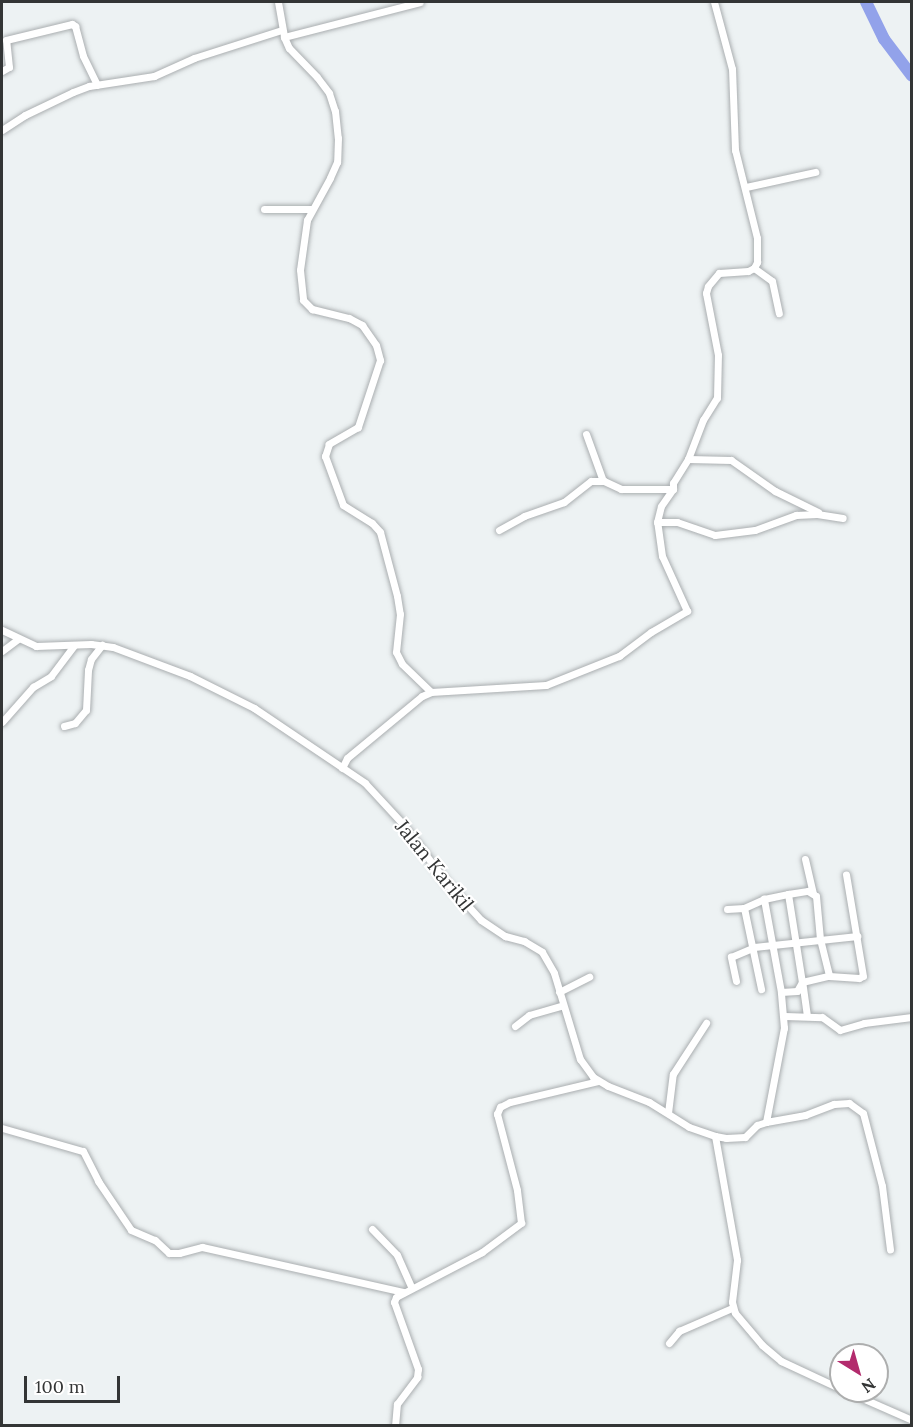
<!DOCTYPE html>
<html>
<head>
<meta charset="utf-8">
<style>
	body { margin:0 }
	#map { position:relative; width:913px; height:1427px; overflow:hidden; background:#edf2f3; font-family:Lora,serif }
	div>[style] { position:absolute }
	.river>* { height:12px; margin:-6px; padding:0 6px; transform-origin:6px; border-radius:6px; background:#92a2ea }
	.roads { filter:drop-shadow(0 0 2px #aaaeb0) drop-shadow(0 0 2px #aaaeb0) }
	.minor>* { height:7px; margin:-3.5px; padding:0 3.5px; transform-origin:3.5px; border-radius:3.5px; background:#fff }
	span { translate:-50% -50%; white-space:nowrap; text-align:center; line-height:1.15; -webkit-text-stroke:4.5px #fff; paint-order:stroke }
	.street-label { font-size:20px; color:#333535 }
	.frame { position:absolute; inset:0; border:3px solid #333535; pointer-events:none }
	.north { position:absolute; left:829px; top:1343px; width:60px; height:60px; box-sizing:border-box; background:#fff; border:2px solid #adaeae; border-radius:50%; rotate:143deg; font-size:16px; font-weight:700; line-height:24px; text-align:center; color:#333535 }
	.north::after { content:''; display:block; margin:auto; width:21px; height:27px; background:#b32b6d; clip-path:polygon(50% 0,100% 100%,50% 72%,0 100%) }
	.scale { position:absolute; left:24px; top:1376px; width:96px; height:27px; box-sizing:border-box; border:3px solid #333535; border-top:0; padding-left:8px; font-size:18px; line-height:21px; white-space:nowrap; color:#333535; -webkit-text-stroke:4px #fff; paint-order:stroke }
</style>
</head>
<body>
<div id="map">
	<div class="river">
		<i style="left:866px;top:2px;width:41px;rotate:64.1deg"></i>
		<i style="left:884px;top:39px;width:46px;rotate:52.9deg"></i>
	</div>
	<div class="roads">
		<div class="minor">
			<i style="left:278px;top:2px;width:36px;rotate:80deg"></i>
			<i style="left:284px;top:37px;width:12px;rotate:66deg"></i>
			<i style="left:289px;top:48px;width:40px;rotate:46deg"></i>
			<i style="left:317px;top:77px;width:20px;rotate:53deg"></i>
			<i style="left:329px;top:93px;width:19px;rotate:72deg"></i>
			<i style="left:335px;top:111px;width:27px;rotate:84deg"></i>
			<i style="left:338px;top:138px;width:24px;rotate:92deg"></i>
			<i style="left:337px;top:162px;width:17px;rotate:114deg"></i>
			<i style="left:330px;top:178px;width:48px;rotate:118.7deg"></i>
			<i style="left:307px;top:220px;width:50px;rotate:98deg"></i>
			<i style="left:300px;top:270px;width:30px;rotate:84deg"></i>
			<i style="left:303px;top:300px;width:13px;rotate:45deg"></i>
			<i style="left:312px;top:309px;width:38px;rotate:14deg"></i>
			<i style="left:349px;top:318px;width:15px;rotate:28deg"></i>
			<i style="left:362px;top:325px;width:24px;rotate:55deg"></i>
			<i style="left:376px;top:345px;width:16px;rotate:75deg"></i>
			<i style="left:380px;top:360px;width:71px;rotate:108.2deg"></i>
			<i style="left:358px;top:427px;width:34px;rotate:150deg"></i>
			<i style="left:329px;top:444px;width:13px;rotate:108deg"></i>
			<i style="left:325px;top:456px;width:52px;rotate:69.8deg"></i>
			<i style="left:343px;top:505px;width:34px;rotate:32deg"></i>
			<i style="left:372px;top:523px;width:12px;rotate:48deg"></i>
			<i style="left:380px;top:532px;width:66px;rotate:75.1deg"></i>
			<i style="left:397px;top:596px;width:18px;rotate:81deg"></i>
			<i style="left:400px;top:614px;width:38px;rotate:96deg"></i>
			<i style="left:396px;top:652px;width:13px;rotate:63deg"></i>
			<i style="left:402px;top:664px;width:40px;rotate:44deg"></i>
			<i style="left:284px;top:37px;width:140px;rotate:-14.4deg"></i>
			<i style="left:2px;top:71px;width:8px;rotate:-30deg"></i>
			<i style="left:9px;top:67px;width:27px;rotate:-96deg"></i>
			<i style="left:6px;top:40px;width:68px;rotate:-13.6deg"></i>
			<i style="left:72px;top:24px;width:4px;rotate:34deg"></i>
			<i style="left:75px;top:26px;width:31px;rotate:75deg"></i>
			<i style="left:83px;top:56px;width:32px;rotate:64deg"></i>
			<i style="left:2px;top:130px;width:27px;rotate:-33deg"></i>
			<i style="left:25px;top:115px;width:53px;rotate:-25.6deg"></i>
			<i style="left:73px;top:92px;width:17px;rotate:-21deg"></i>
			<i style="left:89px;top:86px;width:66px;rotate:-8.7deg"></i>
			<i style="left:154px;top:76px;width:44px;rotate:-24.2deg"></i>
			<i style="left:194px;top:58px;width:92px;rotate:-17.7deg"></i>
			<i style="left:746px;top:187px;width:71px;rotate:-12.3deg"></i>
			<i style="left:264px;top:209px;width:48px"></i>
			<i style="left:754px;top:268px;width:22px;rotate:36deg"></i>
			<i style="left:772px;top:281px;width:33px;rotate:78deg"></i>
			<i style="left:586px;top:434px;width:50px;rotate:70.1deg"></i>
			<i style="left:688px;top:459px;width:43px;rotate:1.3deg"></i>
			<i style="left:731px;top:460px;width:54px;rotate:35.2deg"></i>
			<i style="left:775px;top:491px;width:48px;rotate:26deg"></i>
			<i style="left:657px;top:522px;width:20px"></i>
			<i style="left:677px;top:522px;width:40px;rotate:18.9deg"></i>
			<i style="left:715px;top:535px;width:40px;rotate:-7.1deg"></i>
			<i style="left:755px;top:530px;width:44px;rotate:-20.1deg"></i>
			<i style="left:796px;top:515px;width:21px;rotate:-3deg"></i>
			<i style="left:817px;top:514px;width:26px;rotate:9deg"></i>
			<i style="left:499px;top:530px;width:29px;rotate:-29deg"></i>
			<i style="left:524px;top:516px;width:42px;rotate:-19.3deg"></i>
			<i style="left:564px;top:502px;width:34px;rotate:-38deg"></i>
			<i style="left:591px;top:481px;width:13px"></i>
			<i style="left:604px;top:481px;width:19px;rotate:25deg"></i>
			<i style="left:621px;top:489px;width:52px"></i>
			<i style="left:2px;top:630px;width:38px;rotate:25deg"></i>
			<i style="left:36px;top:646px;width:55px;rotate:-2.1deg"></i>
			<i style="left:91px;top:644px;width:22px;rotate:8deg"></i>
			<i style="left:113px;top:647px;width:82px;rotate:20.6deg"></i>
			<i style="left:190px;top:676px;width:72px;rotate:26.6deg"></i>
			<i style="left:254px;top:708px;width:134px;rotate:34deg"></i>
			<i style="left:365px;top:783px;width:53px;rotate:47.3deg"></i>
			<i style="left:401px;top:822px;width:76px;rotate:53deg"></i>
			<i style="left:447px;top:883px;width:50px;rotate:47.4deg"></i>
			<i style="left:481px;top:920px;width:29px;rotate:34deg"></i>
			<i style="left:505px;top:936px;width:20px;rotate:15deg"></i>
			<i style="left:524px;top:941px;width:21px;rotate:31deg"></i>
			<i style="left:542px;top:952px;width:24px;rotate:60deg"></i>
			<i style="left:554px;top:973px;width:90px;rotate:73.2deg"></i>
			<i style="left:580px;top:1059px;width:22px;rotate:54deg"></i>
			<i style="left:593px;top:1077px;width:17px;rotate:31deg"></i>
			<i style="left:608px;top:1086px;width:44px;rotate:21.3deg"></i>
			<i style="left:649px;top:1102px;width:47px;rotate:32deg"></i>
			<i style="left:689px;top:1127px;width:28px;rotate:19deg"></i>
			<i style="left:715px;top:1136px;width:126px;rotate:79.9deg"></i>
			<i style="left:737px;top:1260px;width:42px;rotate:96.8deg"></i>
			<i style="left:732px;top:1302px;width:11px;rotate:75deg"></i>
			<i style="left:735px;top:1313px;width:42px;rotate:49.8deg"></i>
			<i style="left:762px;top:1345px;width:25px;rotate:40deg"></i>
			<i style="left:781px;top:1361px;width:66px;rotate:25deg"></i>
			<i style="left:2px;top:651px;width:20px;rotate:-37deg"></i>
			<i style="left:2px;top:722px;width:47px;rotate:-48.5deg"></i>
			<i style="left:33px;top:687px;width:21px;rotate:-31deg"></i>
			<i style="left:51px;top:676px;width:38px;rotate:-53deg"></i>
			<i style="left:64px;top:726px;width:11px;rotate:-15deg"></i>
			<i style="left:75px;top:723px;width:17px;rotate:-50deg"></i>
			<i style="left:86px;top:710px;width:40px;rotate:-87.1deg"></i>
			<i style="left:88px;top:670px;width:11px;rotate:-75deg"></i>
			<i style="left:91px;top:659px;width:18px;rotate:-52deg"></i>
			<i style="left:342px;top:768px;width:11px;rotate:-63deg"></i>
			<i style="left:347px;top:758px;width:97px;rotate:-39.6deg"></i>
			<i style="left:422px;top:696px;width:10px;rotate:-24deg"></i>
			<i style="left:431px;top:692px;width:115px;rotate:-3.5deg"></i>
			<i style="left:546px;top:685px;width:79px;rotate:-21.7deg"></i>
			<i style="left:619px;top:656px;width:40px;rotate:-37deg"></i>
			<i style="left:651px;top:632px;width:42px;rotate:-30.3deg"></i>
			<i style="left:687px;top:611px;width:60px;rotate:-114.4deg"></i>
			<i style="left:662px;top:556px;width:34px;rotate:-98deg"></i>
			<i style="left:657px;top:522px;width:16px;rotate:-76deg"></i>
			<i style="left:661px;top:506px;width:21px;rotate:-55deg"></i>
			<i style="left:673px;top:489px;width:6px;rotate:-90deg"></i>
			<i style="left:673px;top:483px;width:28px;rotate:-58deg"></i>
			<i style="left:688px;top:459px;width:42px;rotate:-69deg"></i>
			<i style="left:703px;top:420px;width:26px;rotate:-58deg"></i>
			<i style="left:717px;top:398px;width:43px;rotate:-88.7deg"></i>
			<i style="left:718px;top:355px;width:63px;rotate:-101deg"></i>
			<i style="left:706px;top:293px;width:7px;rotate:-74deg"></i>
			<i style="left:708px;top:286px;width:17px;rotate:-50deg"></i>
			<i style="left:719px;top:273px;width:29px;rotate:-4deg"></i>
			<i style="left:748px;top:271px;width:7px;rotate:-27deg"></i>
			<i style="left:754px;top:268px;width:7px;rotate:-63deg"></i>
			<i style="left:757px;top:262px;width:24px;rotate:-90deg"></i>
			<i style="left:757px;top:238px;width:91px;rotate:-104deg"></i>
			<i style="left:735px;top:150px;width:81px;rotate:-92.1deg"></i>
			<i style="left:732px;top:69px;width:69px;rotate:-105deg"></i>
			<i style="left:805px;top:859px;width:35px;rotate:77deg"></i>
			<i style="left:788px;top:894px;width:20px;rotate:-9deg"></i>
			<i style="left:808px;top:891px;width:9px;rotate:32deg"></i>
			<i style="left:816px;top:896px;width:43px;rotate:84.7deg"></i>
			<i style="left:820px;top:939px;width:38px;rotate:76deg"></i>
			<i style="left:744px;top:908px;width:83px;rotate:78.1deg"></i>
			<i style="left:727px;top:909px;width:17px;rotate:-3deg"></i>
			<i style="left:744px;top:908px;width:22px;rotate:-24deg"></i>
			<i style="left:764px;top:899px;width:25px;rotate:-12deg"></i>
			<i style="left:788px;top:894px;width:89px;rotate:81deg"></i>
			<i style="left:802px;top:982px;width:10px;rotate:119deg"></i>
			<i style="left:797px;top:991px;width:16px;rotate:176deg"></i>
			<i style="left:781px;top:992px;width:95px;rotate:-100.4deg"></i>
			<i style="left:736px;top:981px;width:25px;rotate:-102deg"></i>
			<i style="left:731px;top:957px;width:25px;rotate:-23deg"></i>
			<i style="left:754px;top:947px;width:104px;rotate:-6.1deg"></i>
			<i style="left:559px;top:992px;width:34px;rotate:-27deg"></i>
			<i style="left:785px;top:1016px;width:37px;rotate:2deg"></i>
			<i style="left:822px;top:1017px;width:22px;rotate:36deg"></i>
			<i style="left:840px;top:1030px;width:25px;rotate:-16deg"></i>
			<i style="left:864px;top:1023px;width:48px;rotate:-7.1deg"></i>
			<i style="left:807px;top:1016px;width:34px;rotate:-98deg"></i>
			<i style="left:802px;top:982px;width:28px;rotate:-13deg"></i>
			<i style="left:829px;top:976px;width:30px;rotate:4deg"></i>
			<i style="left:859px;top:978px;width:4px;rotate:-27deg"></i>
			<i style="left:863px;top:976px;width:103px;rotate:-99.5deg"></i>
			<i style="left:515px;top:1026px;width:18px;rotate:-38deg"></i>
			<i style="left:529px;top:1015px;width:35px;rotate:-16deg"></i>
			<i style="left:668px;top:1113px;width:39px;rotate:-83deg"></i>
			<i style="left:673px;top:1074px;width:61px;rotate:-57.1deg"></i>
			<i style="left:766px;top:1122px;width:40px;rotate:-10deg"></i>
			<i style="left:805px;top:1115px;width:31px;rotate:-21deg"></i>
			<i style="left:834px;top:1104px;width:15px;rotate:-4deg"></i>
			<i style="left:849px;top:1103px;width:17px;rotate:36deg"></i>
			<i style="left:863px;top:1113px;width:75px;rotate:75.4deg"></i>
			<i style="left:882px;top:1186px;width:64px;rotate:82.8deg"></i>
			<i style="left:2px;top:1128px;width:84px;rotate:15.9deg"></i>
			<i style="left:83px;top:1151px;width:34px;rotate:63deg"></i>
			<i style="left:98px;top:1181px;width:59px;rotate:56deg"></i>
			<i style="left:131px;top:1230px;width:26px;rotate:23deg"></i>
			<i style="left:155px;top:1240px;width:19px;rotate:43deg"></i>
			<i style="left:169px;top:1253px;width:10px"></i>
			<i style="left:179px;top:1253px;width:24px;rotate:-15deg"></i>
			<i style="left:202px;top:1247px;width:207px;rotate:12.6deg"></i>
			<i style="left:715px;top:1136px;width:11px;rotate:10deg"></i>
			<i style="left:726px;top:1138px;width:19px;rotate:-3deg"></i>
			<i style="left:745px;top:1137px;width:17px;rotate:-45deg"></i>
			<i style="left:757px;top:1125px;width:9px;rotate:-18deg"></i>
			<i style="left:766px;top:1122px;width:96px;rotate:-79.2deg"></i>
			<i style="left:784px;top:1028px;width:36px;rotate:-95deg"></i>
			<i style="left:372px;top:1229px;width:36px;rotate:46deg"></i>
			<i style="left:397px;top:1255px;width:36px;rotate:66deg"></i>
			<i style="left:669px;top:1343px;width:16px;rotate:-50deg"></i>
			<i style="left:679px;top:1331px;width:58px;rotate:-23.5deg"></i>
			<i style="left:846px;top:1391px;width:72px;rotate:23.7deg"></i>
			<i style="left:395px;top:1426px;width:22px;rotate:-85deg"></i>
			<i style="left:397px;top:1404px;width:34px;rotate:-53deg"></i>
			<i style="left:417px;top:1377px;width:8px;rotate:-83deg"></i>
			<i style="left:418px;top:1369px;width:71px;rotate:-109.7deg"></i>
			<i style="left:394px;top:1302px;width:5px;rotate:-68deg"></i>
			<i style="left:396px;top:1297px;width:97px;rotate:-27.6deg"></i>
			<i style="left:482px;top:1252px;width:49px;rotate:-36.6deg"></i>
			<i style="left:521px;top:1223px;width:33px;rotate:-97deg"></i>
			<i style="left:517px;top:1190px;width:79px;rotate:-104.7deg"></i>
			<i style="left:497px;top:1114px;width:8px;rotate:-67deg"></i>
			<i style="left:500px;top:1107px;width:11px;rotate:-27deg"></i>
			<i style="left:510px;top:1102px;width:90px;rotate:-13.4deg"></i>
		</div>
	</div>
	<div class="street-label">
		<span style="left:435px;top:865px;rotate:51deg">Jalan Karikil</span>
	</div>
	<div class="frame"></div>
	<div class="north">N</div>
	<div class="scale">100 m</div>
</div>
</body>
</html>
